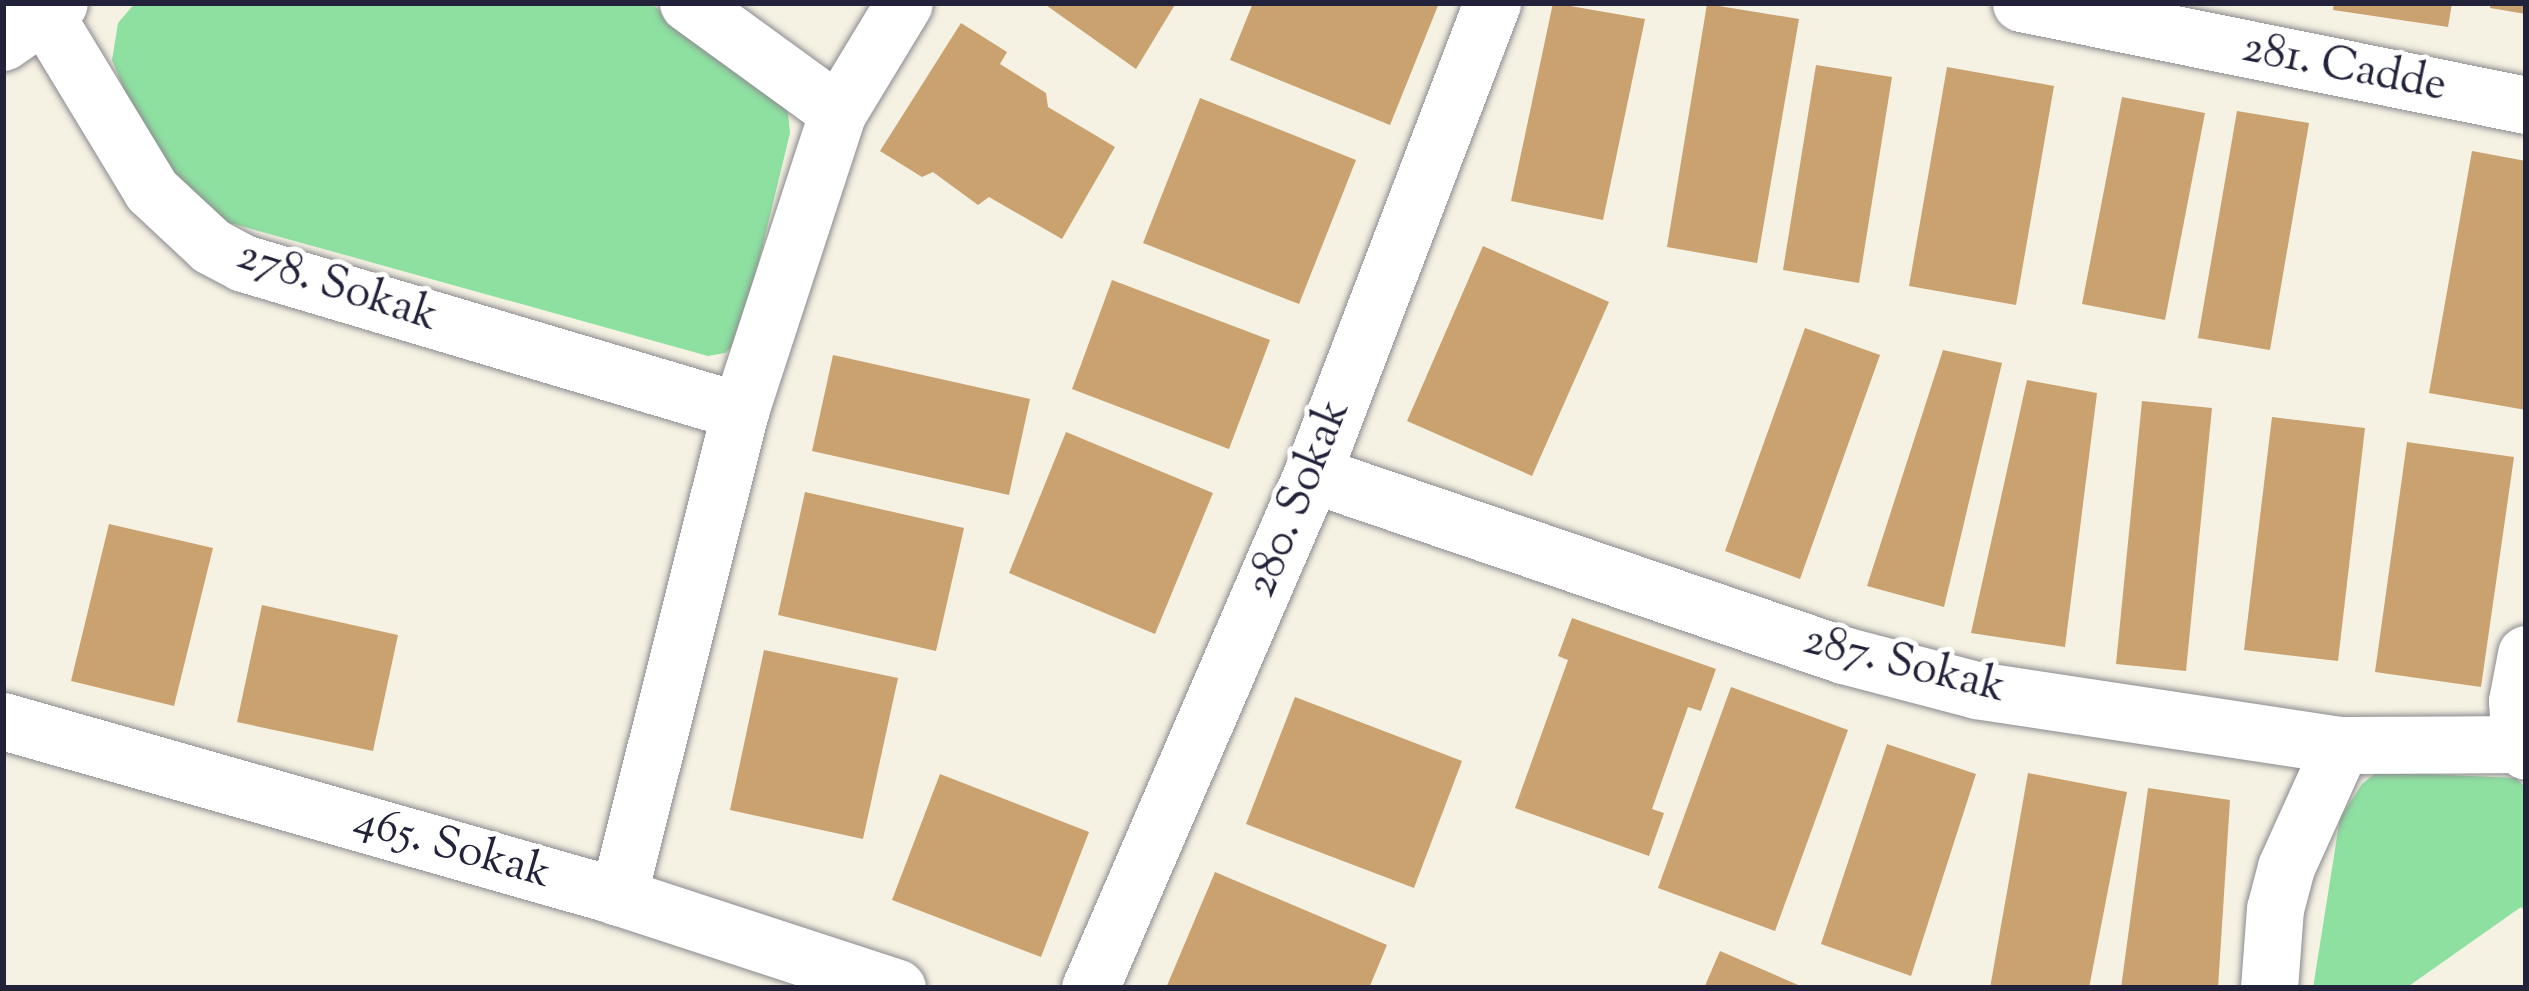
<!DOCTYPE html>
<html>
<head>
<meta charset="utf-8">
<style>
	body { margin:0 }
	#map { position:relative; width:2529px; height:991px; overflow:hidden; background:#f5f2e3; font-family:"Sorts Mill Goudy",serif }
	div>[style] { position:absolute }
	.green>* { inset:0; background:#8ee0a1 }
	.building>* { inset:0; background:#caa26f }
	.roads { filter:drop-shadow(0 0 3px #8c8a8f) drop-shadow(0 0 3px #8c8a8f) }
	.minor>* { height:57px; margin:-28.5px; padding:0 28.5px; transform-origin:28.5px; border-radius:28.5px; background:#fff }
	span { translate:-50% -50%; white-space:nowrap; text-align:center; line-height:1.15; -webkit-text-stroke:10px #fff; paint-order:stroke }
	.street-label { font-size:45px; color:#22223b }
	.frame { position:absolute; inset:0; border:6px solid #22223b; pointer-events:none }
</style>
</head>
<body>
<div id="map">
	<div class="green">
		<i style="clip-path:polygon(135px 3px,650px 3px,781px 96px,788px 113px,790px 133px,740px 339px,725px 353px,708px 356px,223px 221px,189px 197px,135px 116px,112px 60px,118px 23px)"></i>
		<i style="clip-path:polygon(2377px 772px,2516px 778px,2526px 788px,2526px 912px,2521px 907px,2406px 988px,2313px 988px,2340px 818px,2362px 784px)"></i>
	</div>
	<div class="building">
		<i style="clip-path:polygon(1043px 3px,1176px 3px,1136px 69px)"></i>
		<i style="clip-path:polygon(1253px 3px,1439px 3px,1390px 125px,1230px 60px)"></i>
		<i style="clip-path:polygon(1553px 3px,1645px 19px,1603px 220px,1511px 201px)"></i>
		<i style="clip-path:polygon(2334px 3px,2452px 3px,2448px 27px,2333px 10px)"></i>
		<i style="clip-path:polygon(2491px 3px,2526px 3px,2526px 14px,2490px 8px)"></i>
		<i style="clip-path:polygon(1707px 4px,1799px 19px,1757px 263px,1667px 247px)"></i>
		<i style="clip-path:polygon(961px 23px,1007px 52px,1000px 64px,1046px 93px,1048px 107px,1115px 147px,1062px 239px,989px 197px,978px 205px,933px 172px,922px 177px,880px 151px)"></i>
		<i style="clip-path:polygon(1816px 65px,1892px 77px,1859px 283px,1783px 270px)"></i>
		<i style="clip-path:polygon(1947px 67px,2054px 86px,2016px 305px,1909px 286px)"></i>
		<i style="clip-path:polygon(2122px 97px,2205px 113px,2165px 320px,2082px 304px)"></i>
		<i style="clip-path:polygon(1200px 98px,1356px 160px,1299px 304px,1143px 243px)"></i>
		<i style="clip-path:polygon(2237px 111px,2309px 123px,2270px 350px,2198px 338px)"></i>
		<i style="clip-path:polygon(2472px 151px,2526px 161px,2526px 410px,2429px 393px)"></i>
		<i style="clip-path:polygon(1483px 246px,1609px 302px,1532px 476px,1407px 421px)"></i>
		<i style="clip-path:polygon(1112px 280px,1270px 340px,1229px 449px,1072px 389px)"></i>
		<i style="clip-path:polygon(1805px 328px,1880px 355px,1800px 579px,1725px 551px)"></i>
		<i style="clip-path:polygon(1943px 350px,2002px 363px,1944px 607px,1867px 586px)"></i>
		<i style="clip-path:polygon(833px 355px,1030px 399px,1009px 495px,812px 451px)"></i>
		<i style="clip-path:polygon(2027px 380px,2097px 393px,2065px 647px,1971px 633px)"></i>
		<i style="clip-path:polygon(2142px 401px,2212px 408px,2186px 671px,2116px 664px)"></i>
		<i style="clip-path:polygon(2272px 417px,2365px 428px,2338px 661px,2244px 650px)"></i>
		<i style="clip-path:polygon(1066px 432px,1213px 493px,1155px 634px,1009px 573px)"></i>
		<i style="clip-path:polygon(2407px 442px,2514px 457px,2481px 687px,2375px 672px)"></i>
		<i style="clip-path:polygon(805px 492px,964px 528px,936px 651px,778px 615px)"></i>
		<i style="clip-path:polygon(109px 524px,213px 548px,174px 706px,71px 681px)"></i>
		<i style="clip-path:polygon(262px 605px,398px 635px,373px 751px,237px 722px)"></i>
		<i style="clip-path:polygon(1572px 618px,1716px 669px,1701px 711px,1688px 707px,1652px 809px,1664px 813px,1649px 856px,1515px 808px,1568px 660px,1558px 656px)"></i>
		<i style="clip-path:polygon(764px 650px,898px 678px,863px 839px,730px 810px)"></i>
		<i style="clip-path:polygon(1731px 687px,1848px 730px,1775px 931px,1658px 888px)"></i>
		<i style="clip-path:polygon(1295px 697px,1462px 761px,1414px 888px,1246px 824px)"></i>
		<i style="clip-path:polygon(1887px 744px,1976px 774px,1911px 976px,1821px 944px)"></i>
		<i style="clip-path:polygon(2028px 773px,2127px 792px,2089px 988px,1990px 988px)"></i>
		<i style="clip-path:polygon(940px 774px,1089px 832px,1041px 957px,892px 900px)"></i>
		<i style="clip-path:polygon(2148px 788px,2230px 800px,2218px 988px,2121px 988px)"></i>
		<i style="clip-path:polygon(1215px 872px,1387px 945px,1369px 988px,1166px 988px)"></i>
		<i style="clip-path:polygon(1720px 951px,1805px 988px,1704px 988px)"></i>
	</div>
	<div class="roads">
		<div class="minor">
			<i style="left:688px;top:3px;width:185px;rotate:36deg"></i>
			<i style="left:2021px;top:3px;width:515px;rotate:11.42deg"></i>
			<i style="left:44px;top:13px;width:207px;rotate:58.8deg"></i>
			<i style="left:151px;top:190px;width:82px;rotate:43deg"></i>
			<i style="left:211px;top:246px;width:36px;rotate:28deg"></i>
			<i style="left:243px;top:263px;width:519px;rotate:16.58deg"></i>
			<i style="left:3px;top:42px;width:68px;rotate:-34.9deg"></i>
			<i style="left:1312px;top:474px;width:561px;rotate:18.82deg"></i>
			<i style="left:1843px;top:655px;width:138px;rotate:14.7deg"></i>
			<i style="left:1976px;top:690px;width:369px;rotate:8.6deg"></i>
			<i style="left:2341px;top:745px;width:179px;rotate:-0.3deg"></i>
			<i style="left:2526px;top:654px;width:48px;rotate:100.8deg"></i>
			<i style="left:2517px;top:701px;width:43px;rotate:86deg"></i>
			<i style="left:2520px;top:744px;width:9px;rotate:49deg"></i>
			<i style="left:3px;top:721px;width:628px;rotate:15.9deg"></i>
			<i style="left:607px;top:893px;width:305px;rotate:18.1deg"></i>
			<i style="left:618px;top:897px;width:501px;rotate:-75.91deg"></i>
			<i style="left:740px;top:411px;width:315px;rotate:-71.9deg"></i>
			<i style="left:838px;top:112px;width:127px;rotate:-58.8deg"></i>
			<i style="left:1090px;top:988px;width:560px;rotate:-66.64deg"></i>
			<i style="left:1312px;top:474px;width:504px;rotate:-69.08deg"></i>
			<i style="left:2269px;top:988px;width:79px;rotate:-85.7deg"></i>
			<i style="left:2275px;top:909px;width:43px;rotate:-75.3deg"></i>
			<i style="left:2286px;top:867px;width:134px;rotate:-65.7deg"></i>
		</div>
	</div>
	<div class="street-label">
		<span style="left:2344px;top:69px;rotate:11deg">281. Cadde</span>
		<span style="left:337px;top:288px;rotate:18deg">278. Sokak</span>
		<span style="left:1300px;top:499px;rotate:-68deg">280. Sokak</span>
		<span style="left:1904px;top:666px;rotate:14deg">287. Sokak</span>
		<span style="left:452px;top:849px;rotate:16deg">465. Sokak</span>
	</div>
	<div class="frame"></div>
</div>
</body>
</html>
